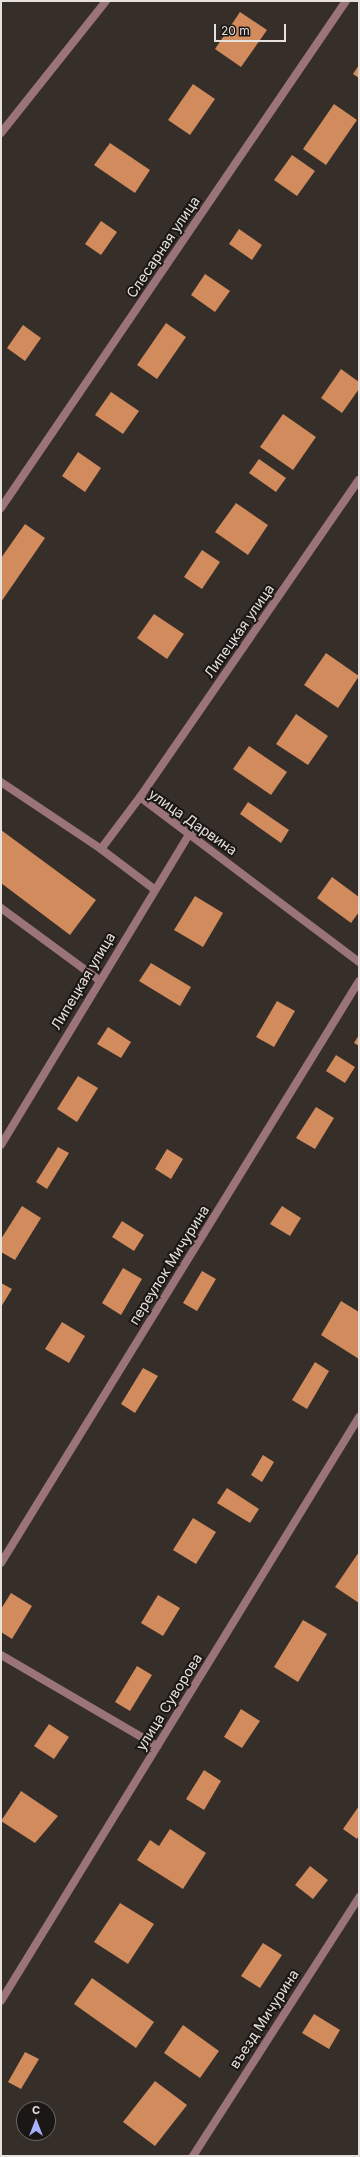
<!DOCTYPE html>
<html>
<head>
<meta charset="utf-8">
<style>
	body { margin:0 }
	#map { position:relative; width:360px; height:2157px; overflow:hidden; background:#362e29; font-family:Inter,sans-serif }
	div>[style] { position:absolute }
	.building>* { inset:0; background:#d18b5c }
	.minor>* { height:8px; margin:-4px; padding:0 4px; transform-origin:4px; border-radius:4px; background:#9a7479 }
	span { translate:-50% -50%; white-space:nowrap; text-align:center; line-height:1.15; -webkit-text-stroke:4px #1b1715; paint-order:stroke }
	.street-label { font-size:14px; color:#e7e1de }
	.frame { position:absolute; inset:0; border:2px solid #e7e1de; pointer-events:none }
	.north { position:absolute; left:16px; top:2101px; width:40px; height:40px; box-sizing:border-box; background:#1b1715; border:1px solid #6d6865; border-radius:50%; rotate:0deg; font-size:11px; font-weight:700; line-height:16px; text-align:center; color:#e7e1de }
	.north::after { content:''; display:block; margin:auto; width:14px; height:18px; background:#a7b1fc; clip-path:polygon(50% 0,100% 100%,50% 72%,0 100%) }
	.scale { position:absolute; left:214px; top:24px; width:72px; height:18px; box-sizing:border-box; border:2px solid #e7e1de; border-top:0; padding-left:5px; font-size:12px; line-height:14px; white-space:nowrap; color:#e7e1de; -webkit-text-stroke:3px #1b1715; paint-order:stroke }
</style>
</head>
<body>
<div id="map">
	<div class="building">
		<i style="clip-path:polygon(240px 12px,267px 30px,241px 67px,215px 49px)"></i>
		<i style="clip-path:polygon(359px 65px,359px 78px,353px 74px)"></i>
		<i style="clip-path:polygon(193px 84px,215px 99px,190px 135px,168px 120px)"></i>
		<i style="clip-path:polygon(334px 104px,357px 120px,326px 165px,303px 149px)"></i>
		<i style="clip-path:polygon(110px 143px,150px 170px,135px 193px,94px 165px)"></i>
		<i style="clip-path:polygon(292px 155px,315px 171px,297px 196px,274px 180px)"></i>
		<i style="clip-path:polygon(101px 221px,117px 232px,101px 255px,85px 244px)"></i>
		<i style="clip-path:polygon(239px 229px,262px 245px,252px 260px,229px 244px)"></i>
		<i style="clip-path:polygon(205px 274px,230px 291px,215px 312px,191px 295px)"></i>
		<i style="clip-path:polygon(166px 323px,186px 337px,157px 379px,137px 365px)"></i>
		<i style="clip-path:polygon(23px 325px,41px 338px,25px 361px,7px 348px)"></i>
		<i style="clip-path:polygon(341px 369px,359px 382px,359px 389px,342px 413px,321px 398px)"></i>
		<i style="clip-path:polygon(111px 392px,139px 411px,123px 434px,95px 415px)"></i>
		<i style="clip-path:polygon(283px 414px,316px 437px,293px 470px,260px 447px)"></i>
		<i style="clip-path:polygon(78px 452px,101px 468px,85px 492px,62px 476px)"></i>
		<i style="clip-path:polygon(259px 459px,286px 478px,276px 492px,249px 473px)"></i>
		<i style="clip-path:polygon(236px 503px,268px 525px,248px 555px,215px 532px)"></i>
		<i style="clip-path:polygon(25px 524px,45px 538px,1px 602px,1px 558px)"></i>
		<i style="clip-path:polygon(202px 550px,220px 562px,202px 589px,184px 577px)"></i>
		<i style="clip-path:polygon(154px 614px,184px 634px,167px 659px,137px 638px)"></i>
		<i style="clip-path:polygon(326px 653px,359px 676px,338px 708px,304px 685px)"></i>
		<i style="clip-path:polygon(296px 714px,328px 736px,308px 765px,276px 744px)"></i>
		<i style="clip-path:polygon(249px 746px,287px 772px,271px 795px,233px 769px)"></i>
		<i style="clip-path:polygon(248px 802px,289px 830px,281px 843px,240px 814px)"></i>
		<i style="clip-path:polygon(1px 830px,96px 900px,70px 935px,1px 883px)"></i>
		<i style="clip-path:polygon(332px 877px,359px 897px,359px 912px,351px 923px,317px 898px)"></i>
		<i style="clip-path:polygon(195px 896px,223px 913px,203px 947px,174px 930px)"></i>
		<i style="clip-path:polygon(151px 963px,191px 987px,180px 1006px,139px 981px)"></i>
		<i style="clip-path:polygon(277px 1001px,295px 1011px,274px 1047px,256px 1037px)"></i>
		<i style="clip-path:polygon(108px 1027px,131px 1042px,121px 1058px,97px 1044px)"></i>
		<i style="clip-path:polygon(359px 1035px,359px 1046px,354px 1043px)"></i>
		<i style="clip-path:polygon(336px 1055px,355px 1067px,345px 1083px,326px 1071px)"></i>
		<i style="clip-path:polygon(78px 1076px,98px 1088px,77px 1122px,57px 1109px)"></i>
		<i style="clip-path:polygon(316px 1107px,334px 1118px,315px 1149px,296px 1138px)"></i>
		<i style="clip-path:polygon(58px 1147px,69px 1153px,47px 1189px,36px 1182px)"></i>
		<i style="clip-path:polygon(167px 1149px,183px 1159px,171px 1179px,155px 1169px)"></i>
		<i style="clip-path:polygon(22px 1206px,41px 1218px,15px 1260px,1px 1252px,1px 1239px)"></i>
		<i style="clip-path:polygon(282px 1206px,301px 1218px,290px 1236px,270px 1224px)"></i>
		<i style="clip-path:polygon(122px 1221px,144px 1235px,134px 1251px,112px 1237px)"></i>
		<i style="clip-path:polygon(123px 1268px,142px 1279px,121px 1315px,102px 1303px)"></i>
		<i style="clip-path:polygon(202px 1271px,216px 1279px,197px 1311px,183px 1303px)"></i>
		<i style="clip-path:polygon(1px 1283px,12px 1289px,1px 1307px)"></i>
		<i style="clip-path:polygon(341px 1301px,359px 1312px,359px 1359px,321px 1335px)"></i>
		<i style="clip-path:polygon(62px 1322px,85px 1336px,69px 1363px,45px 1349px)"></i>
		<i style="clip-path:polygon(315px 1362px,329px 1371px,307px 1409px,292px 1400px)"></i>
		<i style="clip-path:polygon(143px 1368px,158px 1376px,135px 1413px,121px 1404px)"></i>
		<i style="clip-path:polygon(263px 1455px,274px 1462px,262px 1482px,251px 1475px)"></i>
		<i style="clip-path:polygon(227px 1488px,259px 1509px,250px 1523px,217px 1503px)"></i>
		<i style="clip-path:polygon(193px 1518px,216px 1532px,196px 1564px,173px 1550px)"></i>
		<i style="clip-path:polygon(359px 1552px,359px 1603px,335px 1587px)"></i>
		<i style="clip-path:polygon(11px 1593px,32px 1606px,12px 1639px,1px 1632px,1px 1609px)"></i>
		<i style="clip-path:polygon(158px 1595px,180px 1608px,163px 1636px,141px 1623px)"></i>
		<i style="clip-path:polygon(303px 1620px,327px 1634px,298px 1682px,274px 1667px)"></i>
		<i style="clip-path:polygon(137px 1666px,152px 1675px,130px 1711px,115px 1702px)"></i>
		<i style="clip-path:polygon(241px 1709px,260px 1721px,242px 1748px,224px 1737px)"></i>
		<i style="clip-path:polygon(49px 1724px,69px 1737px,54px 1759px,34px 1746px)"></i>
		<i style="clip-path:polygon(204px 1770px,221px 1781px,204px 1810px,186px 1799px)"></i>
		<i style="clip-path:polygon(21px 1791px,58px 1816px,35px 1843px,1px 1821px)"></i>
		<i style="clip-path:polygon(359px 1806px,359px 1835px,357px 1839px,343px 1829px)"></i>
		<i style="clip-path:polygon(170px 1829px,206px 1853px,183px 1889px,137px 1860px,150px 1840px,159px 1846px)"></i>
		<i style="clip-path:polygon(310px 1866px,328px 1880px,313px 1899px,295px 1885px)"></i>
		<i style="clip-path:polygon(120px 1903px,154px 1924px,128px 1964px,94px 1942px)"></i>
		<i style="clip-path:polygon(263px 1943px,282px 1955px,260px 1988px,241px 1976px)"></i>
		<i style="clip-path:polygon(92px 1978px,154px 2022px,136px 2048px,74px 2004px)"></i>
		<i style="clip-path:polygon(314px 2014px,340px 2030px,329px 2049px,302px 2033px)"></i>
		<i style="clip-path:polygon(183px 2025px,219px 2051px,200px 2078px,164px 2053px)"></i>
		<i style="clip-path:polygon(25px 2052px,39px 2059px,21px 2089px,8px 2082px)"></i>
		<i style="clip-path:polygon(155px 2081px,187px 2105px,155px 2146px,123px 2122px)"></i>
	</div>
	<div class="minor">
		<i style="left:1px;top:133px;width:169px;rotate:-51.5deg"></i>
		<i style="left:1px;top:508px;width:613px;rotate:-55.77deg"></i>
		<i style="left:1px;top:782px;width:120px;rotate:33.8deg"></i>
		<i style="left:101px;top:849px;width:65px;rotate:-53.1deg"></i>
		<i style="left:140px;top:797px;width:274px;rotate:37deg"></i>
		<i style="left:140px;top:797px;width:385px;rotate:-55.4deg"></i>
		<i style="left:101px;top:849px;width:66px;rotate:37deg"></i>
		<i style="left:1px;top:908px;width:122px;rotate:36.3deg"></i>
		<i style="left:1px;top:1145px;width:365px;rotate:-58.8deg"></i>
		<i style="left:1px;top:1563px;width:683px;rotate:-58.4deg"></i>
		<i style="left:1px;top:1655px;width:181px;rotate:30.3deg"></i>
		<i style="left:1px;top:2001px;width:685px;rotate:-58.49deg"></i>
		<i style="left:193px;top:2156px;width:308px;rotate:-57.3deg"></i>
	</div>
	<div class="street-label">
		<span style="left:163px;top:247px;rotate:-56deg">Слесарная улица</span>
		<span style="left:239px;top:631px;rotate:-55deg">Липецкая улица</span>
		<span style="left:193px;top:822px;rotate:35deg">улица Дарвина</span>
		<span style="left:83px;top:981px;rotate:-59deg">Липецкая улица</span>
		<span style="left:169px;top:1265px;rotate:-58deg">переулок Мичурина</span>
		<span style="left:169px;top:1702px;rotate:-58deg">улица Суворова</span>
		<span style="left:264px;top:2019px;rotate:-57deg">въезд Мичурина</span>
	</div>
	<div class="frame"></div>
	<div class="north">С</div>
	<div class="scale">20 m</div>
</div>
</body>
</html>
